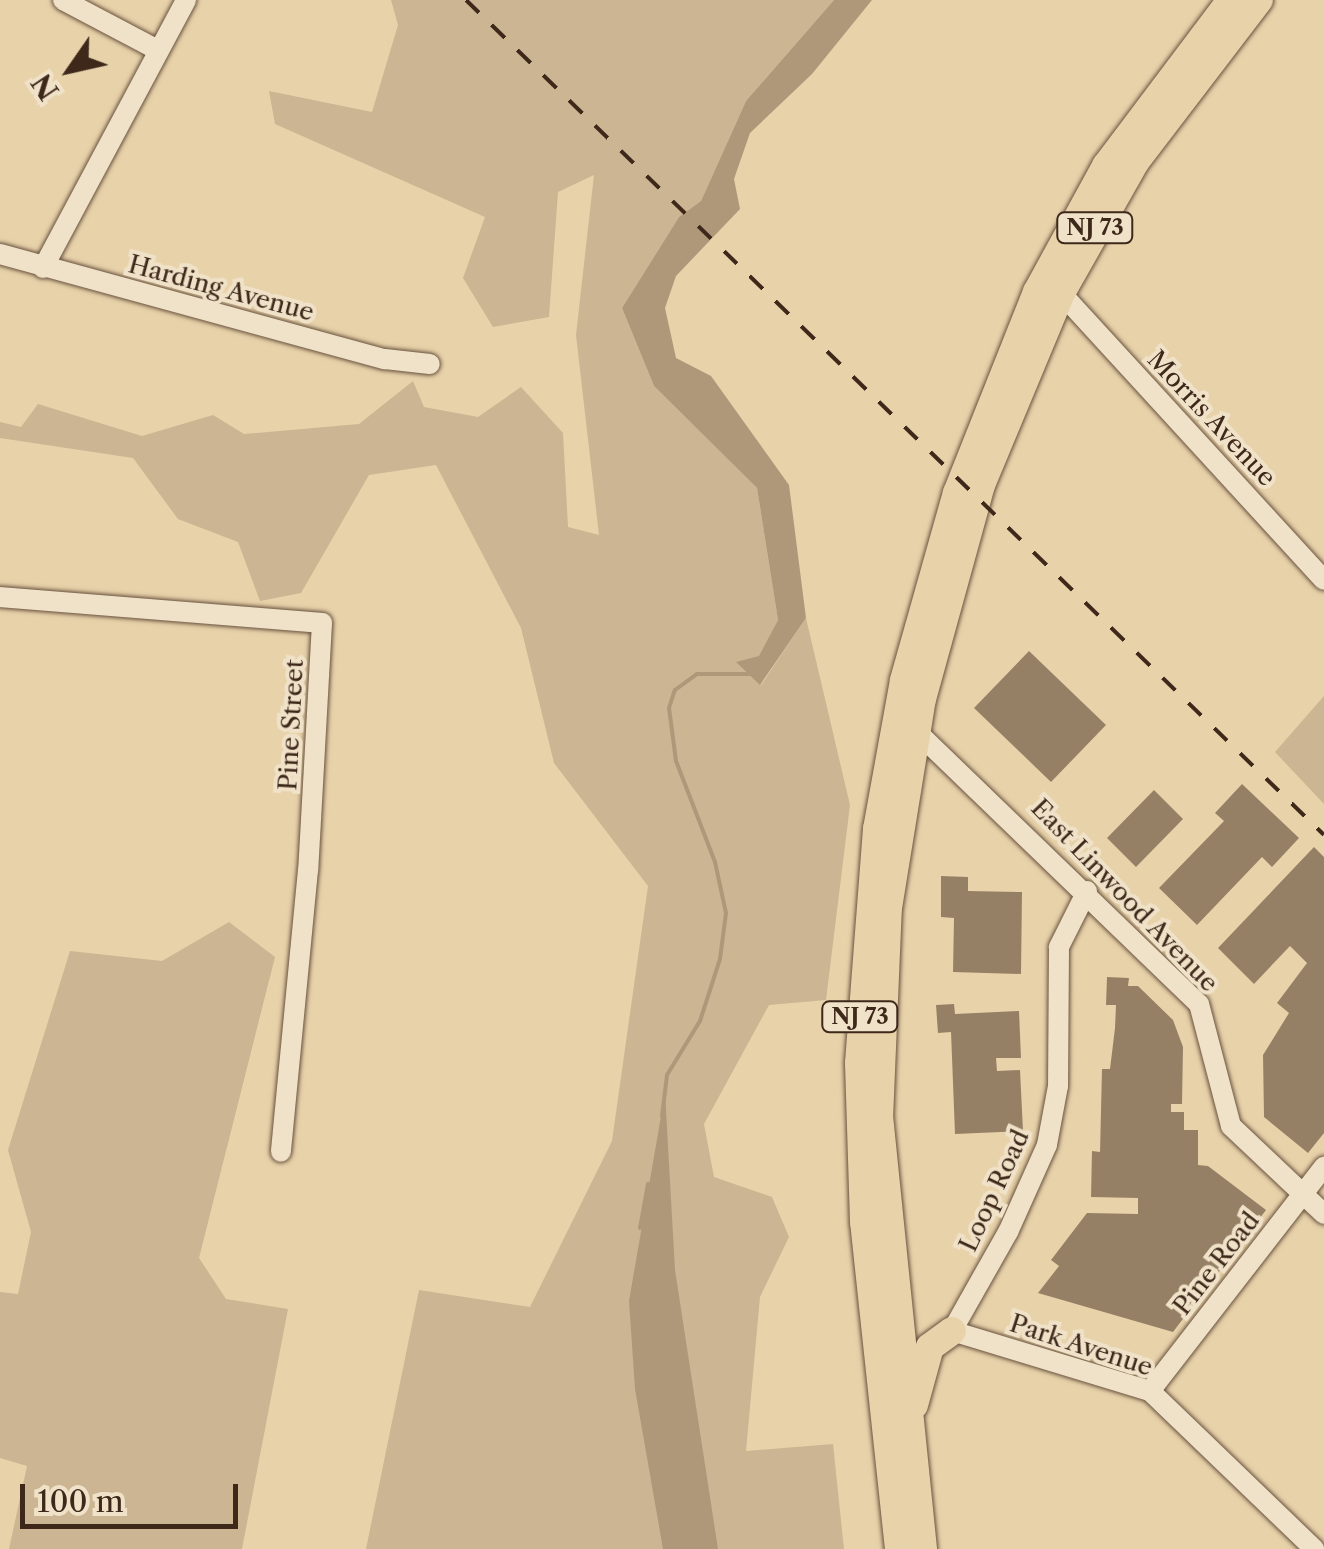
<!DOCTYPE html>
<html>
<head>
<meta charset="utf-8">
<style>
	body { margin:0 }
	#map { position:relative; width:1324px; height:1549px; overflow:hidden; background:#e8d2aa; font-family:"Libre Caslon Text",serif }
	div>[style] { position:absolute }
	.green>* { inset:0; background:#cbb592 }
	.water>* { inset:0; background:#ae9879 }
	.stream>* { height:4px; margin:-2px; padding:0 2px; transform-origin:2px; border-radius:2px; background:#ae9879 }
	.building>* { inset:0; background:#968065 }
	.roads { filter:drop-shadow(0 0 2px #68523e) drop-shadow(0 0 2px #68523e) }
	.minor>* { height:20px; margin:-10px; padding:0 10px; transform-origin:10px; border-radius:10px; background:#f0e2c8 }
	.highway>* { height:28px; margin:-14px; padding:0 14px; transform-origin:14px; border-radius:14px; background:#e8d2aa }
	.rail>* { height:4px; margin-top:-2px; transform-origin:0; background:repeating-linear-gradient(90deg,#3d281a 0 18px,transparent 0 36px) }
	span { translate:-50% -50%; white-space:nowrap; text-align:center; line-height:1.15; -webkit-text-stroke:8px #f0e2c8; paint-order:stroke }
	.shield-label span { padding:2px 8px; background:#f0e2c8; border:2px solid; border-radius:8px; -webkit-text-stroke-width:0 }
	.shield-label { font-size:22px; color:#3d281a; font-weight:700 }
	.street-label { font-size:25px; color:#3d281a }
	.north { position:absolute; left:20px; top:20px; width:100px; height:100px; -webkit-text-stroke:8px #f0e2c8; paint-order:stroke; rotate:236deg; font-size:28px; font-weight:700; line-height:40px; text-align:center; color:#3d281a }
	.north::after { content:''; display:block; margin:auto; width:35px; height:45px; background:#3d281a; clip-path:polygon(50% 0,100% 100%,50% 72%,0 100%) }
	.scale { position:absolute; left:20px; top:1484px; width:218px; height:45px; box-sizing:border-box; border:5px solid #3d281a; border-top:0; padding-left:12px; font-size:30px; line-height:35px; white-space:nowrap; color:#3d281a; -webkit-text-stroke:8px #f0e2c8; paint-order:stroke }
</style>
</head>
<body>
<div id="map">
	<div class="green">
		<i style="clip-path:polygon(391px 0,834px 0,746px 101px,701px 201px,679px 217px,622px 308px,654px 386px,757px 488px,778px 620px,759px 657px,737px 662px,761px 685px,806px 618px,850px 805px,826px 1000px,769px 1005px,704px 1124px,714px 1177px,772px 1197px,789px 1237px,760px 1297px,746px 1451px,833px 1444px,844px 1549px,366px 1549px,419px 1290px,530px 1307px,612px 1141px,648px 886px,554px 763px,521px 628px,436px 465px,369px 475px,301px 593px,260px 601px,238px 542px,178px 519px,133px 458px,0 438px,0 422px,21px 427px,38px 404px,142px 436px,213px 415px,244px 434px,359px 424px,413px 381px,424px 407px,478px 417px,521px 387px,563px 433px,568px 527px,599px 535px,576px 335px,594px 175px,558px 192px,549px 317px,493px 327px,463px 278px,485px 217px,275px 124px,269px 91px,372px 112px,398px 25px)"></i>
		<i style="clip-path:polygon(1324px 696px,1324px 804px,1275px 752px)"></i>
		<i style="clip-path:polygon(229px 922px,275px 957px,199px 1258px,226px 1299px,288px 1309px,242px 1549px,9px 1549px,27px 1466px,0 1458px,0 1292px,18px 1294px,31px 1232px,8px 1150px,70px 951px,162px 961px)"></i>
	</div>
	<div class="water">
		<i style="clip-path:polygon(834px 0,872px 0,812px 74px,750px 133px,734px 179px,740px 209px,676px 276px,665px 308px,676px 358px,711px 376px,789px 485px,806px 618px,760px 685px,736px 662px,759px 656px,778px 620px,757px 488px,654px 386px,622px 308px,679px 217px,701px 201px,746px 101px)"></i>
		<i style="clip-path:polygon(665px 1093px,675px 1270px,718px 1549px,663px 1549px,635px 1389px,629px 1301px)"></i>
	</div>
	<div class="stream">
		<i style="left:662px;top:1116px;width:41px;rotate:-83deg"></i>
		<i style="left:667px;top:1075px;width:63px;rotate:-58.6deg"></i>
		<i style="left:700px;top:1021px;width:65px;rotate:-72.1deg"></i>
		<i style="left:720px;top:959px;width:46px;rotate:-82.6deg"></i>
		<i style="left:726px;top:913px;width:52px;rotate:-102.2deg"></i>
		<i style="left:715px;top:862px;width:108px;rotate:-111.1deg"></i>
		<i style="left:676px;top:761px;width:53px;rotate:-97.5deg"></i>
		<i style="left:669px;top:708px;width:19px;rotate:-72deg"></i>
		<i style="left:675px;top:690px;width:27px;rotate:-36deg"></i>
		<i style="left:697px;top:674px;width:57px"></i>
		<i style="left:640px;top:1228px;width:45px;rotate:-79.7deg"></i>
	</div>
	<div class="building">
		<i style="clip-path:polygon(1029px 651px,1106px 725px,1051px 782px,974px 708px)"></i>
		<i style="clip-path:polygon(1242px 784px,1299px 838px,1272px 867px,1262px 857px,1197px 925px,1159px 888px,1224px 821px,1215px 813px)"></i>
		<i style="clip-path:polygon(1154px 790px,1183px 819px,1136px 867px,1107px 838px)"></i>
		<i style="clip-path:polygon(1314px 847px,1324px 857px,1324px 1133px,1308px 1153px,1264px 1117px,1263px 1055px,1289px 1013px,1277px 1003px,1307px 963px,1290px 946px,1254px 984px,1218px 948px)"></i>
		<i style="clip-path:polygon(941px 876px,968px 877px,968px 891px,1022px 892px,1021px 974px,953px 972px,954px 918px,941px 917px)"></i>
		<i style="clip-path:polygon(1107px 977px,1129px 978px,1128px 986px,1138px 986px,1173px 1020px,1183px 1047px,1182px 1104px,1171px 1104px,1171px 1112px,1184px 1112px,1184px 1130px,1198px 1130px,1198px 1165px,1208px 1166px,1266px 1210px,1173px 1332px,1038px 1293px,1059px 1266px,1051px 1260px,1087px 1213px,1138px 1214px,1138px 1198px,1091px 1197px,1092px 1151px,1100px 1152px,1102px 1069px,1110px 1069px,1115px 1028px,1116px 1005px,1106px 1005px)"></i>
		<i style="clip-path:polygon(954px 1004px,955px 1014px,1019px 1011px,1021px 1058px,996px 1058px,997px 1071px,1020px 1070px,1023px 1131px,955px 1134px,951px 1032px,938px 1033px,936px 1005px)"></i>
	</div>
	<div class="roads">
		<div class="minor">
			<i style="left:63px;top:0;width:107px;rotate:27.8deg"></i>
			<i style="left:0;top:254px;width:399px;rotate:15.3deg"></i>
			<i style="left:385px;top:359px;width:45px;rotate:6.3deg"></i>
			<i style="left:43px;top:268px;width:304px;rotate:-61.9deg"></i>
			<i style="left:1061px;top:293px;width:389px;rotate:47.5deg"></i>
			<i style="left:0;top:597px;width:323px;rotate:4.6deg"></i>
			<i style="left:322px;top:623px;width:247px;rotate:93.2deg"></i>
			<i style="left:308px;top:870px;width:283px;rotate:95.5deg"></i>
			<i style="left:915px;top:730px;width:395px;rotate:44deg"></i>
			<i style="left:1199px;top:1004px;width:126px;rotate:75.3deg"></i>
			<i style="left:1231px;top:1126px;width:128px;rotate:43.4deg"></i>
			<i style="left:1087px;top:891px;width:63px;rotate:116.6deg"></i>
			<i style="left:1059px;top:947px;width:139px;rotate:90.4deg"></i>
			<i style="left:1058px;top:1086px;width:60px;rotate:100.6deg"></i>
			<i style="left:1047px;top:1145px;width:95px;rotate:114.1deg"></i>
			<i style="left:1008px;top:1232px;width:114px;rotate:119.5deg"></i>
			<i style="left:952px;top:1331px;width:207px;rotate:16.9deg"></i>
			<i style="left:1150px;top:1391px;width:228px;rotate:43.9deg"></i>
			<i style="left:1150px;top:1391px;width:284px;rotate:-52.2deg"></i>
		</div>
		<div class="highway">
			<i style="left:914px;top:1405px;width:60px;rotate:-74.6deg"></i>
			<i style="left:930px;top:1347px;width:27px;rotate:-36deg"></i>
			<i style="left:899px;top:1549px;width:329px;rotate:-96.1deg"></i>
			<i style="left:864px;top:1222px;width:159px;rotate:-91.8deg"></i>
			<i style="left:859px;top:1063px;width:235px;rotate:-85.6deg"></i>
			<i style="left:877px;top:829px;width:151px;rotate:-79.7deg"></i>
			<i style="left:904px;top:680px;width:194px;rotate:-74.2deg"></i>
			<i style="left:957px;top:493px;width:216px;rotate:-68.3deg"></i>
			<i style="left:1037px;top:292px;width:144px;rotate:-61.3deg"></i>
			<i style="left:1106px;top:166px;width:208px;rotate:-53deg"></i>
			<i style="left:923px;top:1549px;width:432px;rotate:-95.8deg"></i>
			<i style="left:879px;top:1119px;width:211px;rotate:-87.6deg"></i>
			<i style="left:888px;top:908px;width:212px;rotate:-80.8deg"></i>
			<i style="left:922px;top:699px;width:222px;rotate:-74.6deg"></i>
			<i style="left:981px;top:485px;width:208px;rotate:-67.4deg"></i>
			<i style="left:1061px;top:293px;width:150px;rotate:-60.5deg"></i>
			<i style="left:1135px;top:162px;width:204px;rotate:-52.6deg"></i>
		</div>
	</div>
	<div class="rail">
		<i style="left:466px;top:0;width:1197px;rotate:44.22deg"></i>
	</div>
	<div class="shield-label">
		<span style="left:1095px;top:228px">NJ 73</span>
		<span style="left:860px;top:1017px">NJ 73</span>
	</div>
	<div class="street-label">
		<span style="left:221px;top:289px;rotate:15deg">Harding Avenue</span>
		<span style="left:1211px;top:419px;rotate:47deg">Morris Avenue</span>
		<span style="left:292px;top:725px;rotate:-87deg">Pine Street</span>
		<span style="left:1124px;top:896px;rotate:46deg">East Linwood Avenue</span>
		<span style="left:995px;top:1191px;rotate:-65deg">Loop Road</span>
		<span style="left:1217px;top:1264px;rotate:-52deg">Pine Road</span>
		<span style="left:1081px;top:1346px;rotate:18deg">Park Avenue</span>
	</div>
	<div class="north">N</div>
	<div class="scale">100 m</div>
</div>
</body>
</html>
